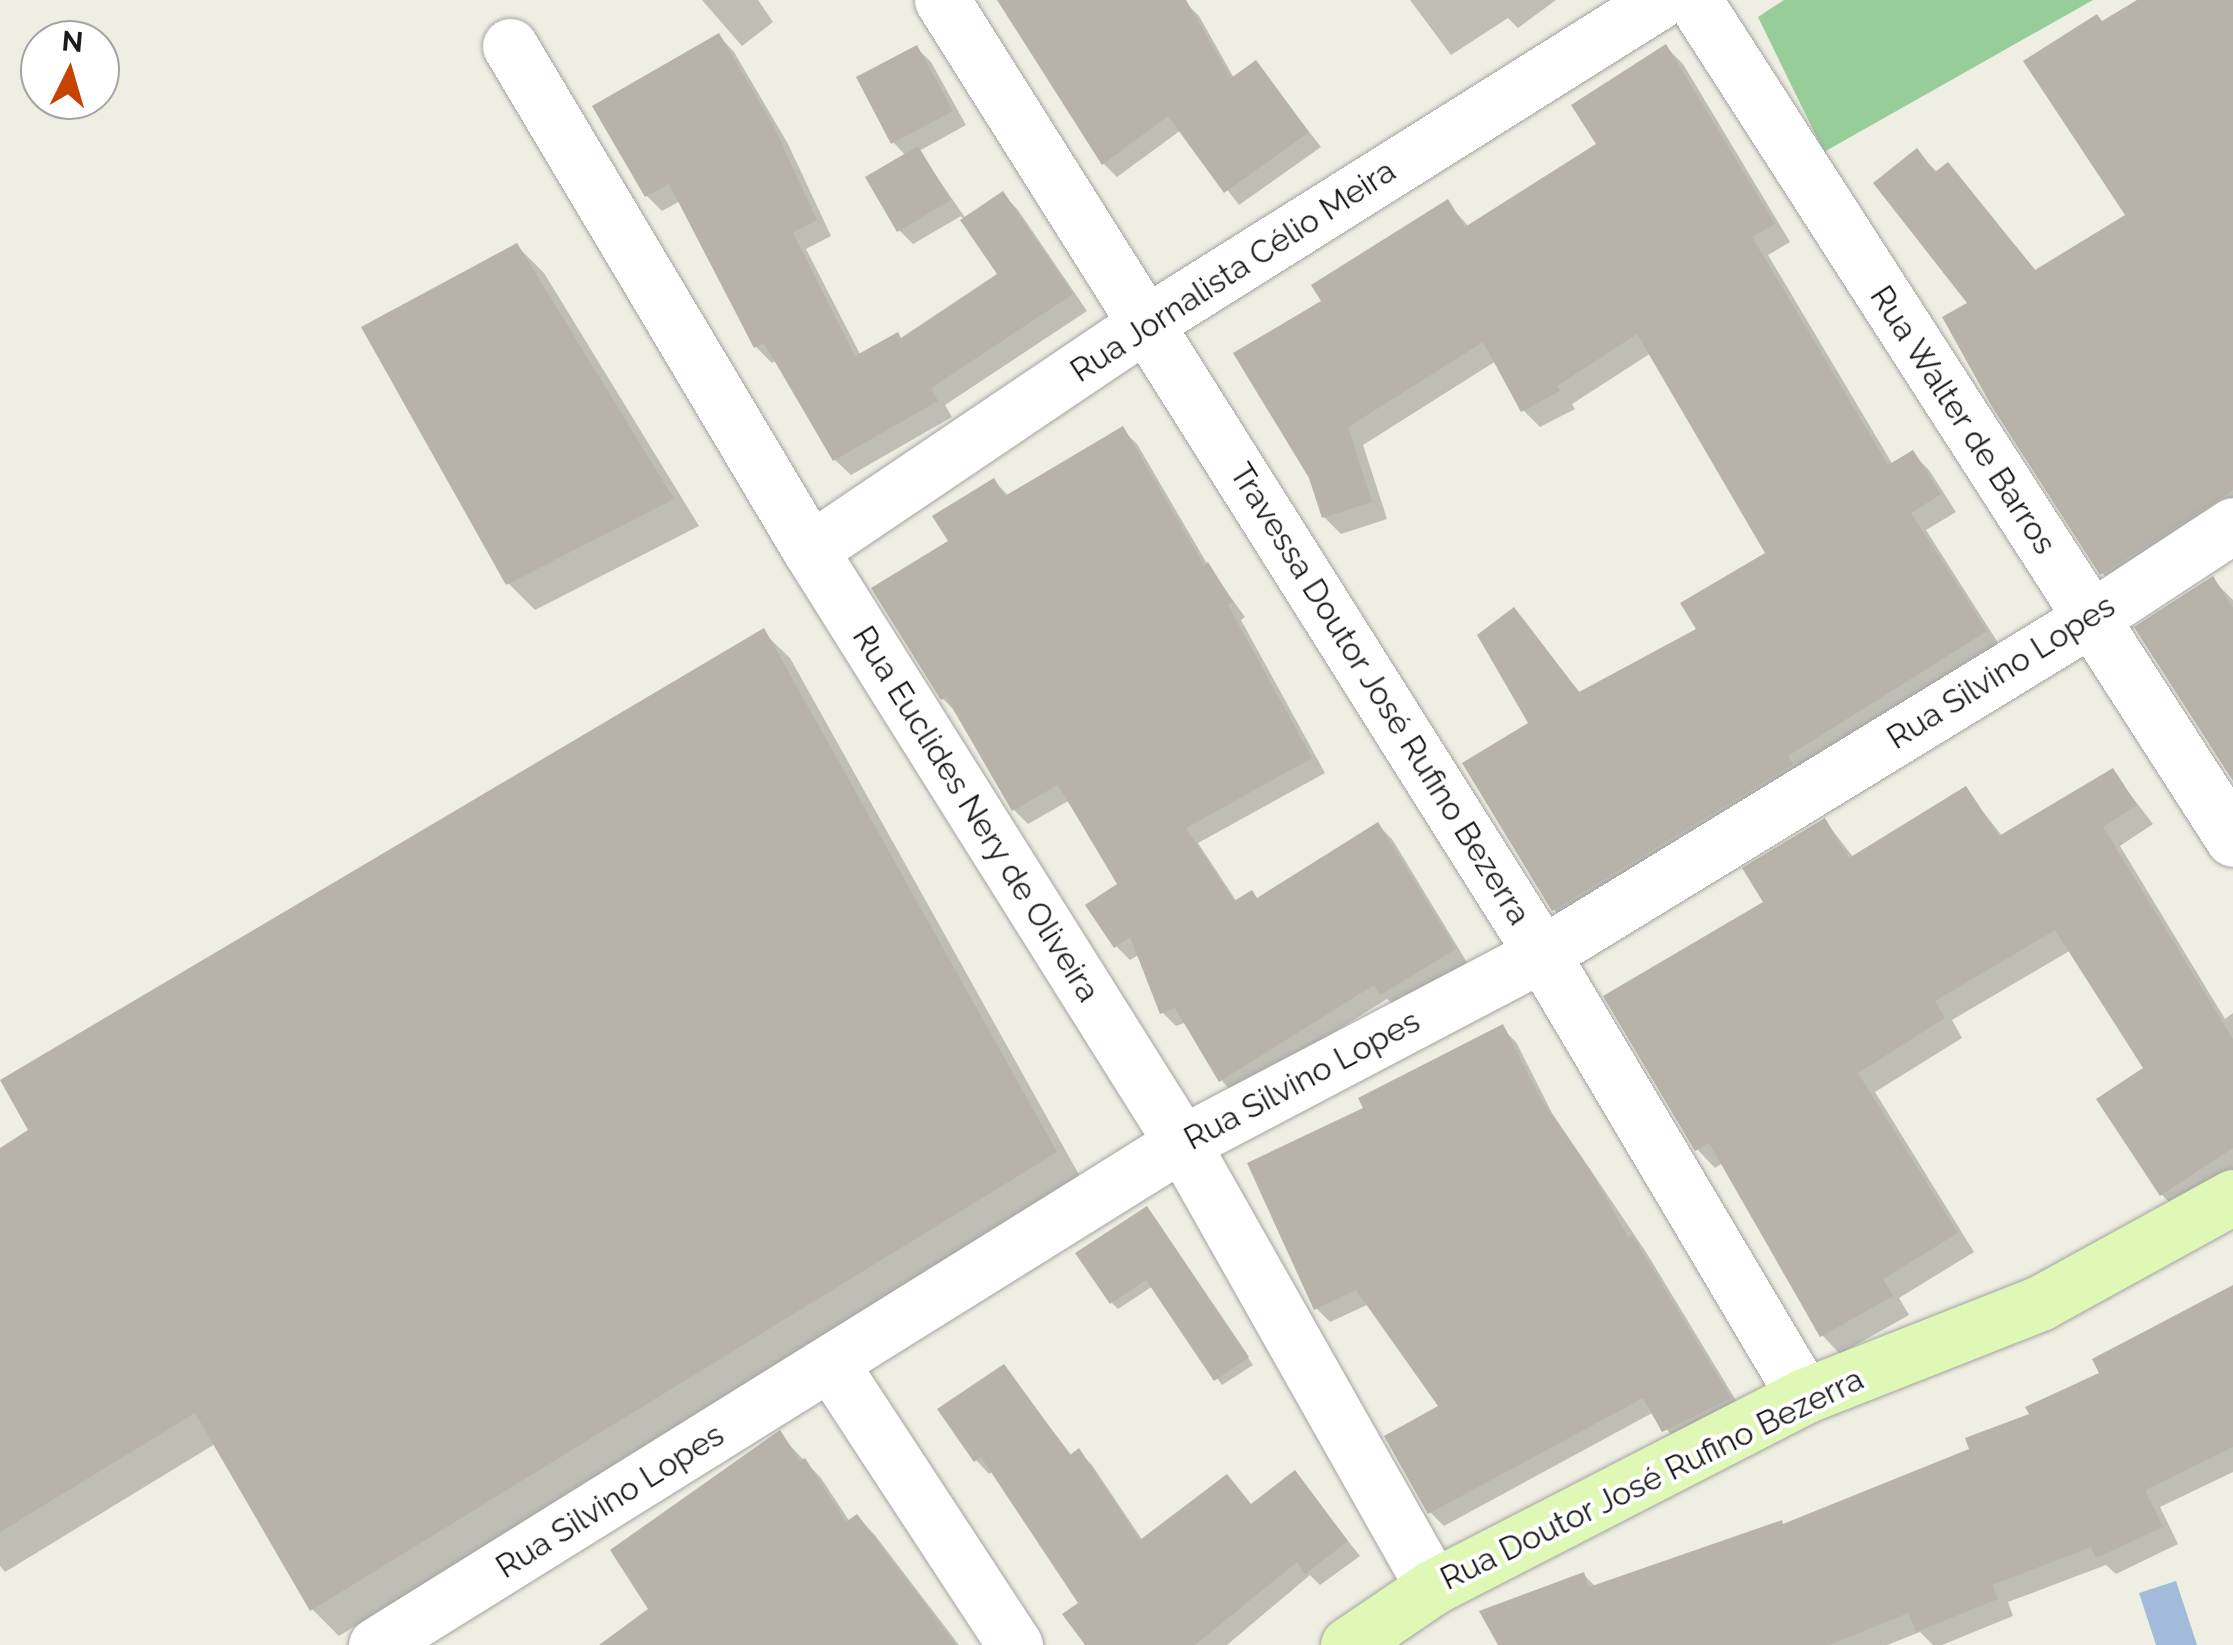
<!DOCTYPE html>
<html>
<head>
<meta charset="utf-8">
<style>
	body { margin:0 }
	#map { position:relative; width:2233px; height:1645px; overflow:hidden; background:#eeeee2; font-family:Raleway,sans-serif }
	div>[style] { position:absolute }
	.forest>* { inset:0; background:#97cd99 }
	.water>* { inset:0; background:#a3bbdb }
	.shadow>* { inset:0; background:#0003 }
	.building>* { inset:0; background:#b7b3a8 }
	.roads { filter:drop-shadow(0 0 2px #a3a3a3) drop-shadow(0 0 2px #a3a3a3) }
	.street>* { height:55px; margin:-27.5px; padding:0 27.5px; transform-origin:27.5px; border-radius:27.5px; background:#fff }
	.secondary>* { height:55px; margin:-27.5px; padding:0 27.5px; transform-origin:27.5px; border-radius:27.5px; background:#dff8b6 }
	span { translate:-50% -50%; white-space:nowrap; text-align:center; line-height:1.15; -webkit-text-stroke:8px #fff; paint-order:stroke }
	.street-label { font-size:32px; color:#1c1c1c }
	.north { position:absolute; left:20px; top:20px; width:100px; height:100px; box-sizing:border-box; background:#fff; border:2px solid #a4a4a4; border-radius:50%; rotate:5deg; font-size:28px; font-weight:700; line-height:40px; text-align:center; color:#1c1c1c }
	.north::after { content:''; display:block; margin:auto; width:35px; height:45px; background:#c64403; clip-path:polygon(50% 0,100% 100%,50% 72%,0 100%) }
</style>
</head>
<body>
<div id="map">
	<div class="forest">
		<i style="clip-path:polygon(1784px 0,2093px 0,1824px 152px,1758px 17px)"></i>
	</div>
	<div class="water">
		<i style="clip-path:polygon(2176px 1581px,2197px 1645px,2156px 1645px,2139px 1593px)"></i>
	</div>
	<div class="shadow">
		<i style="clip-path:polygon(702px 0,758px 0,773px 22px,742px 46px)"></i>
		<i style="clip-path:polygon(1026px 0,1186px 3px,1199px 16px,1234px 78px,1255px 63px,1321px 147px,1239px 205px,1181px 130px,1117px 177px,1104px 164px)"></i>
		<i style="clip-path:polygon(1410px 0,1556px 0,1518px 28px,1508px 18px,1451px 55px)"></i>
		<i style="clip-path:polygon(2141px 0,2233px 0,2233px 523px,2122px 593px,2102px 573px,1971px 304px,1917px 152px,1938px 173px,1948px 165px,2037px 272px,2128px 215px,2103px 23px)"></i>
		<i style="clip-path:polygon(719px 36px,734px 52px,788px 144px,831px 236px,806px 249px,861px 356px,903px 340px,1000px 275px,961px 216px,913px 244px,899px 230px,906px 156px,894px 143px,859px 78px,917px 48px,931px 62px,966px 125px,919px 151px,966px 219px,1003px 194px,1018px 210px,1087px 311px,945px 405px,952px 417px,851px 475px,835px 460px,777px 360px,772px 363px,756px 347px,680px 201px,662px 211px,647px 196px)"></i>
		<i style="clip-path:polygon(1666px 47px,1683px 64px,1790px 242px,1768px 255px,1893px 465px,1912px 453px,1929px 470px,1956px 512px,1926px 530px,2002px 649px,1571px 927px,1554px 910px,1514px 611px,1581px 694px,1699px 630px,1768px 554px,1651px 353px,1572px 404px,1575px 409px,1540px 427px,1523px 410px,1496px 361px,1363px 445px,1387px 519px,1341px 534px,1324px 517px,1325px 302px,1447px 202px,1469px 227px,1599px 145px)"></i>
		<i style="clip-path:polygon(517px 246px,544px 273px,699px 526px,535px 610px,508px 583px)"></i>
		<i style="clip-path:polygon(1123px 430px,1137px 444px,1209px 567px,1245px 617px,1241px 620px,1325px 773px,1198px 843px,1237px 902px,1259px 900px,1378px 825px,1392px 839px,1468px 964px,1396px 1007px,1387px 999px,1235px 1094px,1221px 1080px,1187px 1022px,1176px 1026px,1162px 1012px,1140px 954px,1130px 960px,1116px 946px,1120px 885px,1070px 800px,1028px 824px,1014px 810px,957px 713px,943px 699px,874px 589px,951px 542px,994px 481px,1009px 496px)"></i>
		<i style="clip-path:polygon(2212px 579px,2233px 600px,2233px 777px)"></i>
		<i style="clip-path:polygon(763px 632px,790px 658px,1082px 1180px,339px 1636px,312px 1609px,215px 1444px,5px 1572px,0 1566px,0 1150px)"></i>
		<i style="clip-path:polygon(2113px 772px,2153px 824px,2120px 846px,2225px 1019px,2233px 1013px,2233px 1178px,2181px 1213px,2162px 1195px,2099px 1100px,2147px 1069px,2071px 950px,1952px 1020px,1962px 1038px,1875px 1092px,1974px 1252px,1899px 1298px,1909px 1315px,1840px 1354px,1822px 1335px,1723px 1163px,1715px 1168px,1697px 1149px,1766px 903px,1825px 821px,1854px 858px,1965px 789px,2003px 837px)"></i>
		<i style="clip-path:polygon(1502px 1028px,1516px 1042px,1552px 1113px,1646px 1252px,1743px 1412px,1678px 1444px,1654px 1412px,1444px 1526px,1430px 1512px,1442px 1407px,1369px 1304px,1330px 1322px,1316px 1308px,1366px 1109px)"></i>
		<i style="clip-path:polygon(1153px 1215px,1253px 1365px,1222px 1385px,1153px 1286px,1118px 1309px,1112px 1303px)"></i>
		<i style="clip-path:polygon(2233px 1288px,2233px 1472px,2160px 1507px,2178px 1544px,2116px 1574px,2106px 1565px,2008px 1602px,2013px 1616px,1942px 1645px,1933px 1645px,1920px 1632px,1887px 1645px,1501px 1645px,1583px 1574px,1596px 1587px,1784px 1526px,1972px 1450px,2102px 1374px)"></i>
		<i style="clip-path:polygon(1004px 1367px,1072px 1456px,1079px 1452px,1092px 1465px,1143px 1541px,1252px 1506px,1294px 1473px,1360px 1556px,1320px 1585px,1310px 1575px,1227px 1645px,1088px 1645px,1081px 1603px,993px 1471px,989px 1474px,976px 1460px)"></i>
		<i style="clip-path:polygon(779px 1434px,821px 1478px,850px 1522px,857px 1517px,874px 1534px,959px 1645px,603px 1645px,651px 1610px)"></i>
	</div>
	<div class="building">
		<i style="clip-path:polygon(997px 0,1186px 0,1231px 78px,1256px 60px,1309px 132px,1224px 193px,1168px 116px,1102px 165px)"></i>
		<i style="clip-path:polygon(2137px 0,2233px 0,2233px 490px,2100px 575px,1991px 405px,1942px 317px,1967px 303px,1873px 183px,1917px 148px,1935px 172px,1948px 162px,2035px 270px,2125px 215px,2023px 61px,2097px 14px,2102px 21px)"></i>
		<i style="clip-path:polygon(719px 33px,773px 125px,817px 220px,793px 233px,855px 356px,898px 332px,901px 338px,997px 274px,960px 220px,1003px 191px,1073px 294px,931px 388px,938px 401px,833px 461px,764px 343px,754px 348px,669px 184px,645px 197px,592px 106px)"></i>
		<i style="clip-path:polygon(1666px 44px,1775px 224px,1752px 237px,1888px 465px,1913px 450px,1941px 494px,1911px 513px,1987px 631px,1788px 756px,1793px 764px,1552px 911px,1462px 763px,1528px 723px,1477px 635px,1514px 607px,1579px 692px,1696px 629px,1680px 603px,1765px 553px,1637px 334px,1557px 386px,1560px 391px,1521px 412px,1483px 342px,1348px 427px,1372px 502px,1322px 518px,1309px 478px,1233px 353px,1321px 301px,1311px 285px,1448px 199px,1465px 227px,1596px 144px,1571px 105px)"></i>
		<i style="clip-path:polygon(917px 45px,953px 111px,891px 144px,856px 77px)"></i>
		<i style="clip-path:polygon(918px 146px,951px 200px,897px 232px,865px 177px)"></i>
		<i style="clip-path:polygon(517px 243px,674px 499px,506px 585px,361px 327px)"></i>
		<i style="clip-path:polygon(1123px 426px,1204px 565px,1208px 562px,1233px 602px,1228px 605px,1312px 758px,1186px 828px,1234px 901px,1252px 890px,1257px 898px,1378px 822px,1456px 949px,1380px 995px,1374px 985px,1219px 1082px,1175px 1008px,1160px 1014px,1130px 937px,1114px 948px,1085px 905px,1117px 884px,1058px 785px,1012px 811px,946px 697px,941px 700px,871px 588px,948px 541px,932px 516px,994px 478px,1005px 496px)"></i>
		<i style="clip-path:polygon(2213px 576px,2233px 608px,2233px 781px,2134px 627px)"></i>
		<i style="clip-path:polygon(764px 628px,1057px 1152px,310px 1611px,195px 1413px,0 1532px,0 1148px,28px 1130px,0 1080px)"></i>
		<i style="clip-path:polygon(2113px 768px,2137px 805px,2103px 827px,2233px 1039px,2233px 1148px,2160px 1196px,2096px 1099px,2143px 1068px,2055px 930px,1935px 1001px,1945px 1018px,1858px 1073px,1958px 1233px,1883px 1279px,1893px 1296px,1820px 1337px,1709px 1143px,1695px 1151px,1603px 996px,1763px 902px,1742px 868px,1825px 818px,1849px 858px,1966px 786px,1999px 836px)"></i>
		<i style="clip-path:polygon(1503px 1024px,1539px 1096px,1591px 1171px,1628px 1237px,1632px 1235px,1731px 1398px,1662px 1432px,1643px 1398px,1428px 1514px,1384px 1436px,1438px 1406px,1356px 1290px,1314px 1310px,1247px 1163px,1363px 1108px,1358px 1098px)"></i>
		<i style="clip-path:polygon(1147px 1206px,1249px 1357px,1214px 1381px,1146px 1280px,1110px 1304px,1075px 1253px)"></i>
		<i style="clip-path:polygon(2233px 1285px,2233px 1447px,2145px 1490px,2163px 1527px,2096px 1558px,2091px 1547px,1992px 1585px,1998px 1599px,1916px 1632px,1908px 1613px,1829px 1645px,1498px 1645px,1479px 1611px,1584px 1572px,1589px 1587px,1782px 1520px,1783px 1524px,1969px 1449px,1965px 1438px,2029px 1414px,2025px 1407px,2099px 1373px,2092px 1359px)"></i>
		<i style="clip-path:polygon(1004px 1364px,1070px 1455px,1079px 1448px,1140px 1540px,1227px 1474px,1251px 1504px,1295px 1470px,1348px 1541px,1305px 1574px,1297px 1562px,1195px 1645px,1085px 1645px,1062px 1614px,1078px 1603px,981px 1457px,974px 1462px,937px 1409px)"></i>
		<i style="clip-path:polygon(780px 1430px,800px 1461px,805px 1458px,846px 1522px,857px 1514px,956px 1645px,599px 1645px,648px 1609px,610px 1550px)"></i>
	</div>
	<div class="roads">
		<div class="street">
			<i style="left:942px;top:0;width:1127px;rotate:57.83deg"></i>
			<i style="left:1542px;top:954px;width:514px;rotate:59.34deg"></i>
			<i style="left:1694px;top:0;width:997px;rotate:57.28deg"></i>
			<i style="left:510px;top:46px;width:587px;rotate:59.24deg"></i>
			<i style="left:810px;top:550px;width:700px;rotate:57.9deg"></i>
			<i style="left:1182px;top:1143px;width:510px;rotate:60.52deg"></i>
			<i style="left:810px;top:550px;width:408px;rotate:-34deg"></i>
			<i style="left:1148px;top:322px;width:606px;rotate:-32.12deg"></i>
			<i style="left:831px;top:1364px;width:336px;rotate:56.8deg"></i>
			<i style="left:376px;top:1645px;width:950px;rotate:-31.92deg"></i>
			<i style="left:1182px;top:1143px;width:407px;rotate:-27.7deg"></i>
			<i style="left:1542px;top:954px;width:642px;rotate:-31.44deg"></i>
			<i style="left:2090px;top:619px;width:171px;rotate:-33.3deg"></i>
		</div>
		<div class="secondary">
			<i style="left:1348px;top:1645px;width:103px;rotate:-34.3deg"></i>
			<i style="left:1433px;top:1587px;width:417px;rotate:-27.2deg"></i>
			<i style="left:1804px;top:1396px;width:254px;rotate:-21.5deg"></i>
			<i style="left:2040px;top:1303px;width:220px;rotate:-28.8deg"></i>
		</div>
	</div>
	<div class="street-label">
		<span style="left:1233px;top:271px;rotate:-33deg">Rua Jornalista Célio Meira</span>
		<span style="left:1963px;top:420px;rotate:57deg">Rua Walter de Barros</span>
		<span style="left:2001px;top:672px;rotate:-32deg">Rua Silvino Lopes</span>
		<span style="left:1380px;top:694px;rotate:58deg">Travessa Doutor José Rufino Bezerra</span>
		<span style="left:976px;top:814px;rotate:58deg">Rua Euclides Nery de Oliveira</span>
		<span style="left:1302px;top:1080px;rotate:-28deg">Rua Silvino Lopes</span>
		<span style="left:1652px;top:1479px;rotate:-26deg">Rua Doutor José Rufino Bezerra</span>
		<span style="left:610px;top:1501px;rotate:-32deg">Rua Silvino Lopes</span>
	</div>
	<div class="north">N</div>
</div>
</body>
</html>
